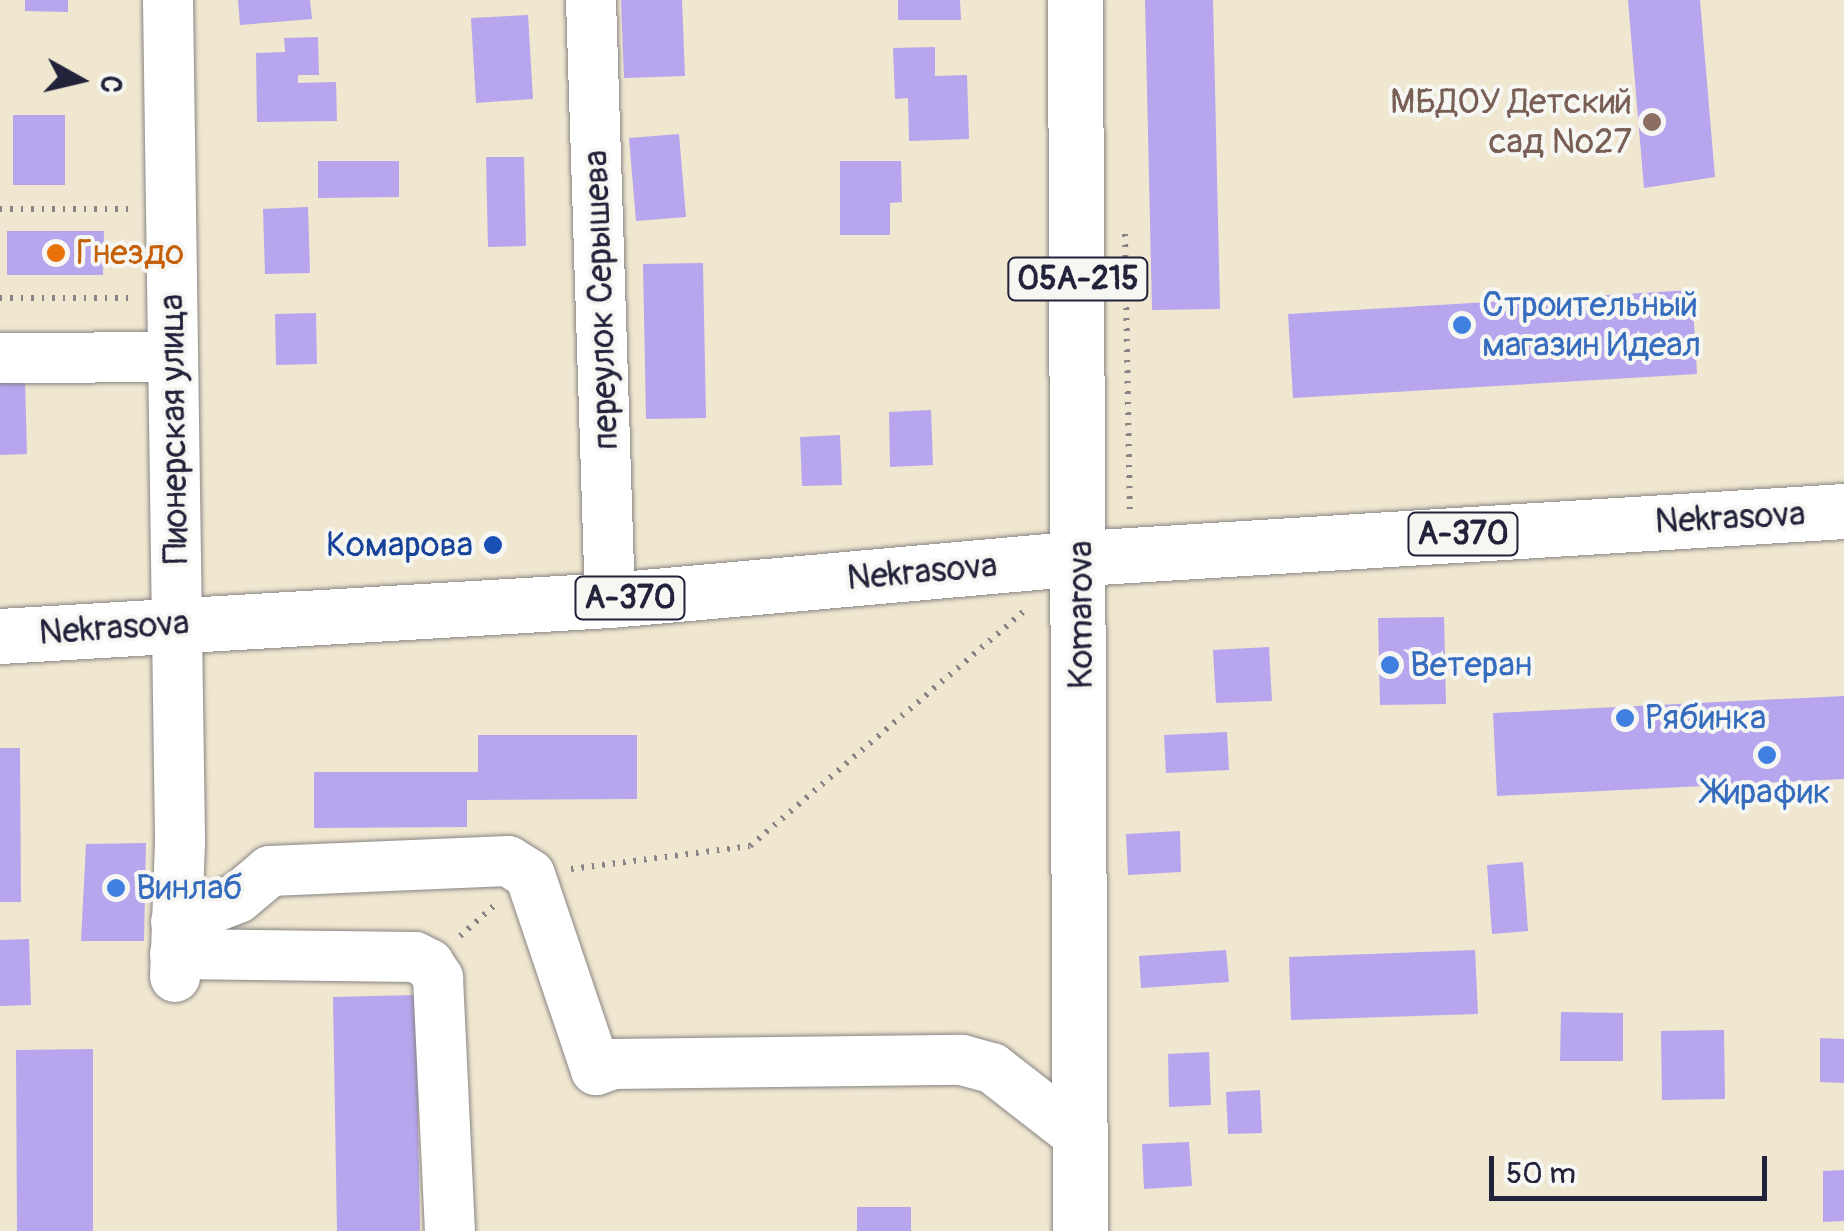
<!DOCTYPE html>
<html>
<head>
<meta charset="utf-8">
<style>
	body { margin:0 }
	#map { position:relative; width:1844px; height:1231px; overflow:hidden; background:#efe7cf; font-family:Pangolin,sans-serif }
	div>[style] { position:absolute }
	.building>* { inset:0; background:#b7a5ed }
	.path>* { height:6px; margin-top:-3px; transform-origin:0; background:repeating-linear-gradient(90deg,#888485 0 2.5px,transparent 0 10.5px) }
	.roads { filter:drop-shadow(0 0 2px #888485) drop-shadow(0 0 2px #888485) }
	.minor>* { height:50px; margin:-25px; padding:0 25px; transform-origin:25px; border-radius:25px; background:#fff }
	.major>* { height:55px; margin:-27.5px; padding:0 27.5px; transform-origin:27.5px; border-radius:27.5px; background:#fff }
	.highway>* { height:55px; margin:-27.5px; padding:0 27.5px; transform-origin:27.5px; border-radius:27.5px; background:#fff }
	.dots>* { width:28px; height:28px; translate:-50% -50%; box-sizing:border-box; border:5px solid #f6f6f2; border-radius:50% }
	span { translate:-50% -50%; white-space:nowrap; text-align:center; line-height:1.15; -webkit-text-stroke:8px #f6f6f2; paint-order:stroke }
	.shield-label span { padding:2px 8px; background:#f6f6f2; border:2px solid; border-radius:8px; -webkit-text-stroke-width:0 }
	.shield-label { font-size:32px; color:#22223b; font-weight:700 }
	.education-label { font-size:35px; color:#785e54 }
	.right { translate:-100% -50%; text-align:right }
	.food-label { font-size:35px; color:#c56008 }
	.left { translate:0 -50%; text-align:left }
	.street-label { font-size:35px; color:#22223b }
	.shop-label { font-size:35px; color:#366cbe }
	.transit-label { font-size:35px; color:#164399 }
	.north { position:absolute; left:30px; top:30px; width:100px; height:100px; -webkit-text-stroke:8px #f6f6f2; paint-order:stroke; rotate:98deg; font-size:28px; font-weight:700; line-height:40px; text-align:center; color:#22223b }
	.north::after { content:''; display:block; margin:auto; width:35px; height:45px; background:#22223b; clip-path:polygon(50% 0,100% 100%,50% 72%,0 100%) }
	.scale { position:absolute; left:1489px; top:1156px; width:278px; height:45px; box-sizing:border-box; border:5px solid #22223b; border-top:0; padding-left:12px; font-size:30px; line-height:35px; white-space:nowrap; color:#22223b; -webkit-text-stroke:8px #f6f6f2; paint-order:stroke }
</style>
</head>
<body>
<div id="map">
	<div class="building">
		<i style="clip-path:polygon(25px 0,68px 0,68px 12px,25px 11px)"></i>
		<i style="clip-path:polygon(238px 0,310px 0,312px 19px,240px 25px)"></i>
		<i style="clip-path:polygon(621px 0,682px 0,685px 76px,624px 78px)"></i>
		<i style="clip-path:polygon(898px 0,960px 0,961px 20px,898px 20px)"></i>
		<i style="clip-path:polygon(1145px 0,1213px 0,1220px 309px,1152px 310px)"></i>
		<i style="clip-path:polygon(1628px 0,1700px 0,1715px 177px,1644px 188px)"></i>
		<i style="clip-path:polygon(528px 15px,533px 99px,476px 103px,471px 18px)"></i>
		<i style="clip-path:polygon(318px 37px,319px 75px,298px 75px,298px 83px,336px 82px,337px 121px,257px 122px,256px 53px,285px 52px,284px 38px)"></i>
		<i style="clip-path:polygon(935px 47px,935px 76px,967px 75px,969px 139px,909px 141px,908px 98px,895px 99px,893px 48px)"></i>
		<i style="clip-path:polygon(13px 115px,65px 115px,65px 185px,13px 185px)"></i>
		<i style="clip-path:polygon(679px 134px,686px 217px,636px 221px,629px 138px)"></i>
		<i style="clip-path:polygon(486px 157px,524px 157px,526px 246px,488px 247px)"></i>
		<i style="clip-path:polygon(318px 161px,399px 161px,399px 197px,318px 198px)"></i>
		<i style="clip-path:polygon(840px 161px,901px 161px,902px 202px,890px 203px,890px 235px,840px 235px)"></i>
		<i style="clip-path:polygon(308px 207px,310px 273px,265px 274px,263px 209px)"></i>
		<i style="clip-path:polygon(7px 231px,104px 231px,103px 275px,7px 275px)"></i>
		<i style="clip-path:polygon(703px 263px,706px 418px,646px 419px,643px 264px)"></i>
		<i style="clip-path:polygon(1692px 290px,1697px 374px,1293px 398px,1288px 314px)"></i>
		<i style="clip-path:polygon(316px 313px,317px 364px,276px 365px,275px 314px)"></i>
		<i style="clip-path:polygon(25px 380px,27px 454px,0 455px,0 381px)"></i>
		<i style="clip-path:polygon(931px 410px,933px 465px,890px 467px,889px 412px)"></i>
		<i style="clip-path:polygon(840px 435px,842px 485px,802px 486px,800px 437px)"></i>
		<i style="clip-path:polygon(1444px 617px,1446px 704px,1380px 705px,1378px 618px)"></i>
		<i style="clip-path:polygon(1269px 647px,1272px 701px,1216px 703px,1213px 650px)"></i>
		<i style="clip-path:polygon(1844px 696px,1844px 779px,1497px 796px,1493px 713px)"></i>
		<i style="clip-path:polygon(1227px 732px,1229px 770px,1166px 773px,1164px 735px)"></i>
		<i style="clip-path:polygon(478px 735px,637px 735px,637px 799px,467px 800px,467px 827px,314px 828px,314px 772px,478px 772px)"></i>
		<i style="clip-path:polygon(0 748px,20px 748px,21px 902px,0 902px)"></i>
		<i style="clip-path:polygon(1180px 831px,1181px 872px,1128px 875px,1126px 834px)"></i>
		<i style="clip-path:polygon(146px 843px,144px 941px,81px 941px,86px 844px)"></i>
		<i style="clip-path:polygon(1523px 862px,1528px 931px,1492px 934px,1487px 865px)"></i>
		<i style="clip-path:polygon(29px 939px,31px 1005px,0 1006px,0 940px)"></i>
		<i style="clip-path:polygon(1226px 950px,1229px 982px,1141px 988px,1139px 956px)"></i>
		<i style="clip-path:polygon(1475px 950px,1478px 1014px,1291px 1020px,1289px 957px)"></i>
		<i style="clip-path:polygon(416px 995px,420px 1231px,337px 1231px,333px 997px)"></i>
		<i style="clip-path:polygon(1561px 1012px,1623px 1013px,1623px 1061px,1560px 1061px)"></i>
		<i style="clip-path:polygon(1724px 1030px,1725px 1099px,1662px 1100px,1661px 1031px)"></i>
		<i style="clip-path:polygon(1820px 1038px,1844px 1039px,1844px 1083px,1820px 1082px)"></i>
		<i style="clip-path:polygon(93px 1049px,93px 1231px,17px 1231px,16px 1050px)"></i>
		<i style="clip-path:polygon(1209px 1052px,1211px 1105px,1169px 1107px,1168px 1054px)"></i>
		<i style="clip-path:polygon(1260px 1090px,1262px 1133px,1228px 1134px,1226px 1092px)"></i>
		<i style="clip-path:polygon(1189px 1142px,1192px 1186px,1144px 1189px,1142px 1144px)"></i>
		<i style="clip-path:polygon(1844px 1170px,1844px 1221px,1823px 1222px,1823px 1171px)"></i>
		<i style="clip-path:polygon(857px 1207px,911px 1207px,911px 1231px,857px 1231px)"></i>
	</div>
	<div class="path">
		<i style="left:0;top:209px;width:129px"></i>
		<i style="left:1125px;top:234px;width:278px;rotate:89deg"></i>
		<i style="left:0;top:298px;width:130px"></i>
		<i style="left:571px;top:869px;width:180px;rotate:-7.3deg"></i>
		<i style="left:750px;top:846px;width:362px;rotate:-40.6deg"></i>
		<i style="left:460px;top:936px;width:47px;rotate:-41.5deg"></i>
	</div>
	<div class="roads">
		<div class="minor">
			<i style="left:168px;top:0;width:842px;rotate:89.18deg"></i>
			<i style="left:180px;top:842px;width:135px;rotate:92.1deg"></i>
			<i style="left:591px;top:0;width:600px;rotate:88.19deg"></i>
			<i style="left:0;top:358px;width:173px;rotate:-0.3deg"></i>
			<i style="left:176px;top:922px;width:66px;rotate:-21.2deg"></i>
			<i style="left:238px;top:898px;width:42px;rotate:-40.2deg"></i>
			<i style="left:270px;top:871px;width:238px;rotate:-2.4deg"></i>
			<i style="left:508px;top:861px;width:26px;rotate:32deg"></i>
			<i style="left:530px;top:875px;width:206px;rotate:71.3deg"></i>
			<i style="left:596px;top:1070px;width:18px;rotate:-19deg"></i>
			<i style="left:613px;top:1064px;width:349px;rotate:-0.7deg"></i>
			<i style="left:962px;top:1060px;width:31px;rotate:15deg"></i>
			<i style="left:992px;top:1068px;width:109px;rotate:37.9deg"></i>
			<i style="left:175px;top:954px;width:240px;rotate:0.7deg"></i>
			<i style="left:415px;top:957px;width:16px;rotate:27deg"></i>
			<i style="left:429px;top:964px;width:17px;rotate:57deg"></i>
			<i style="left:438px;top:978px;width:253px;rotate:87.3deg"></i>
		</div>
		<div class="major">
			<i style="left:0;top:636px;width:611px;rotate:-3.38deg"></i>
			<i style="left:610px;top:600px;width:474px;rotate:-5.1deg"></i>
		</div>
		<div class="highway">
			<i style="left:1075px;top:0;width:1231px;rotate:89.77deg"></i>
			<i style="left:1082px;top:558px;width:763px;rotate:-3.53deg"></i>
		</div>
	</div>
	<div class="dots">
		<i style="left:1652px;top:122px;background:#8d6e63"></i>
		<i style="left:56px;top:253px;background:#e8710a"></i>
		<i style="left:1462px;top:325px;background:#3f7fe0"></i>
		<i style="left:493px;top:545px;background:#1a4fb4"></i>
		<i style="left:1390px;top:665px;background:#3f7fe0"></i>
		<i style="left:1625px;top:718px;background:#3f7fe0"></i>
		<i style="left:1767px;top:755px;background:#3f7fe0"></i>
		<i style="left:116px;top:888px;background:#3f7fe0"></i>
	</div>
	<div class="shield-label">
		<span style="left:1078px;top:279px">05А-215</span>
		<span style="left:1463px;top:534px">А-370</span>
		<span style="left:630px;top:598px">А-370</span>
	</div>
	<div class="education-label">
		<span class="right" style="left:1632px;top:122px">МБДОУ Детский<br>сад №27</span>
	</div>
	<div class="food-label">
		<span class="left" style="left:76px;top:253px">Гнездо</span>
	</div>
	<div class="street-label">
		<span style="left:601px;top:300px;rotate:-92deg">переулок Серышева</span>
		<span style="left:174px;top:429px;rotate:-91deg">Пионерская улица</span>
		<span style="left:1730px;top:518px;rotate:-3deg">Nekrasova</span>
		<span style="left:922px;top:572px;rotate:-5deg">Nekrasova</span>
		<span style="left:1081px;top:615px;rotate:-90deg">Komarova</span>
		<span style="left:114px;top:628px;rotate:-4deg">Nekrasova</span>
	</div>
	<div class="shop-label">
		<span class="left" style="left:1482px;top:325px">Строительный<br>магазин Идеал</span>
		<span class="left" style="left:1410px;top:665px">Ветеран</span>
		<span class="left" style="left:1645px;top:718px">Рябинка</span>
		<span style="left:1767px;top:792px">Жирафик</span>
		<span class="left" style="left:136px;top:888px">Винлаб</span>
	</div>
	<div class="transit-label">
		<span class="right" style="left:473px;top:545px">Комарова</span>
	</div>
	<div class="north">С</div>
	<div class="scale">50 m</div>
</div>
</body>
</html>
